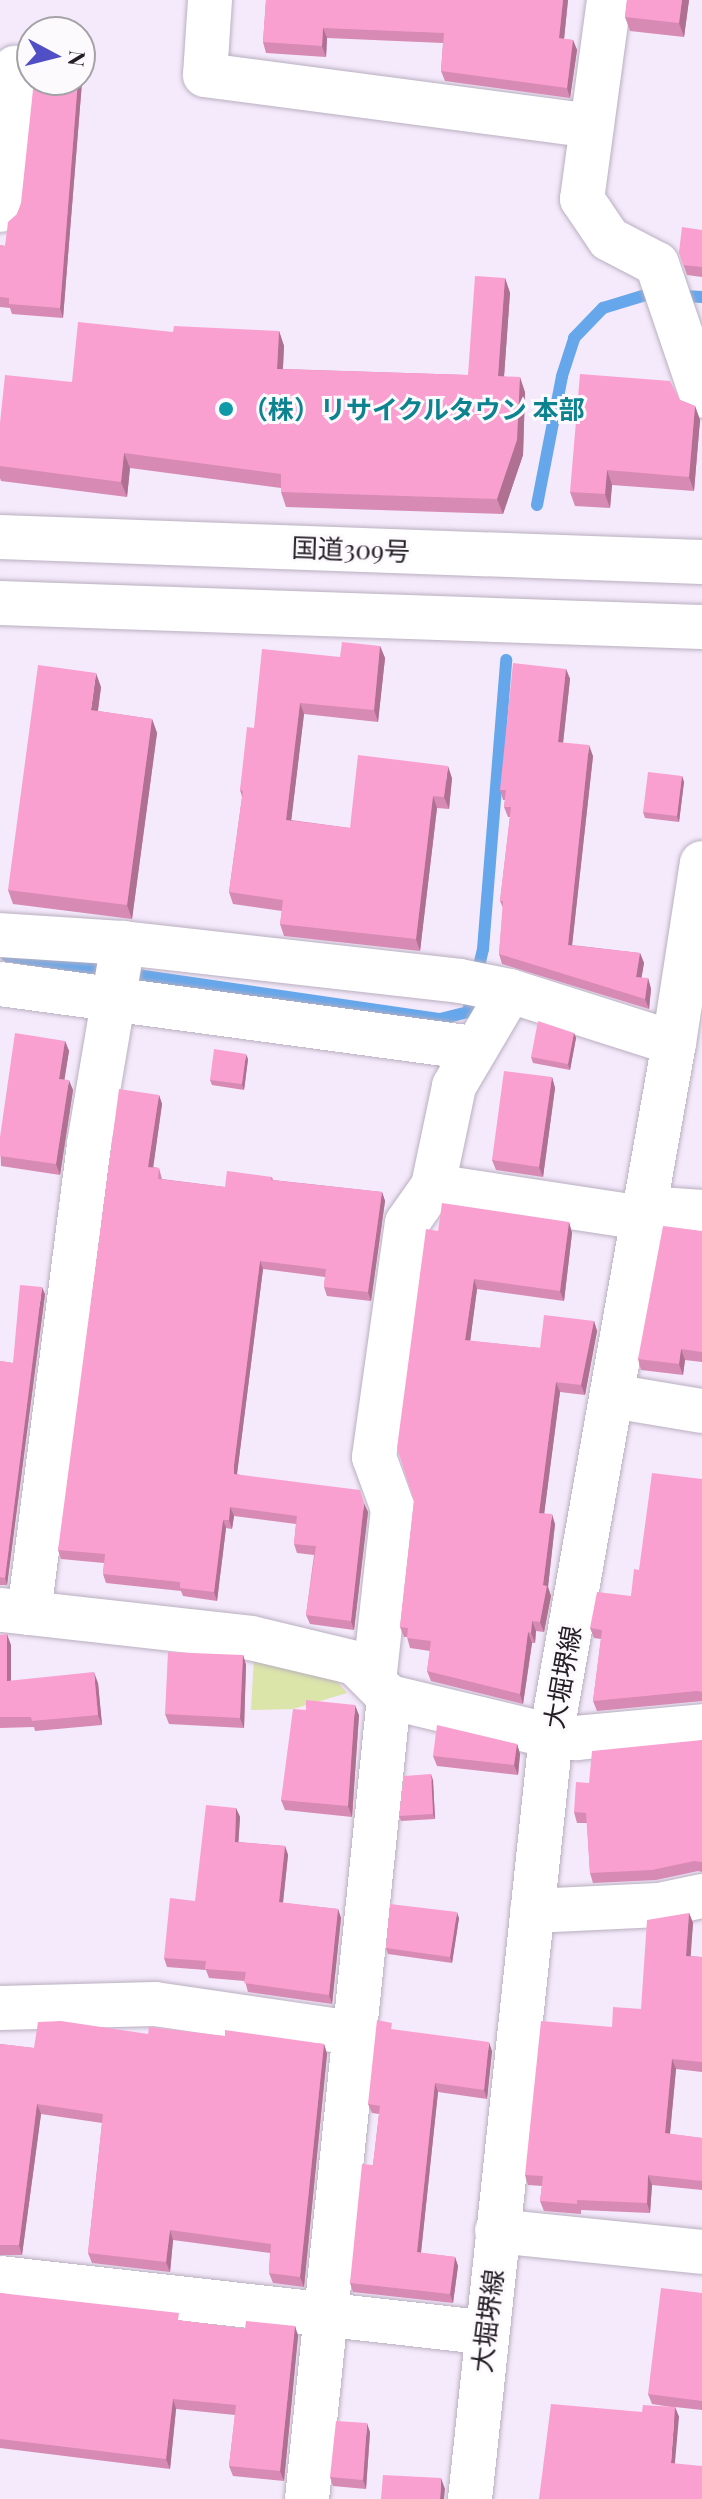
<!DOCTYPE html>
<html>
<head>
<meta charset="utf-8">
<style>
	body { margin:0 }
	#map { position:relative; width:702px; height:2499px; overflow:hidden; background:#f4eafb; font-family:"Playfair Display","Noto Sans JP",serif }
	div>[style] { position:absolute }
	.green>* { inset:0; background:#dbe4a9 }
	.stream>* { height:12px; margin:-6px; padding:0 6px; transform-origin:6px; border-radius:6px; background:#66a7eb }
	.roads { filter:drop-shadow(0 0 2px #b9afc0) drop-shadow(0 0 2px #b9afc0) }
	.minor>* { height:44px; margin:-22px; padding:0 22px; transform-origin:22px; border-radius:22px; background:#fff }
	.major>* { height:44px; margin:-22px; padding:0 22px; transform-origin:22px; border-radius:22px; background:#fff }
	.highway>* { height:44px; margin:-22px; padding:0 22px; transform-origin:22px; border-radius:22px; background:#fff }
	.wall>* { inset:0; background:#d78ab3 }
	.shaded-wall>* { inset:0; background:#af7092 }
	.building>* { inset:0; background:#faa0d0 }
	.dots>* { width:22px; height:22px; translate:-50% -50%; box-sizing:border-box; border:4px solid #fdfafe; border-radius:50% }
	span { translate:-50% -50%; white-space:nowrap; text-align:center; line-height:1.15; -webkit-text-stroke:6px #fdfafe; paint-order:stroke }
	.culture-label { font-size:26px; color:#0d838f; font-weight:700 }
	.left { translate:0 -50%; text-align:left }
	.street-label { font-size:26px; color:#221e24 }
	.north { position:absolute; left:16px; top:16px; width:80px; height:80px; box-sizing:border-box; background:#fdfafe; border:2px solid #a5a2a7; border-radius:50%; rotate:97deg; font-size:22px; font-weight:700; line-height:32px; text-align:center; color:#221e24 }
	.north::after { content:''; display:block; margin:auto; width:28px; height:36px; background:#514fc5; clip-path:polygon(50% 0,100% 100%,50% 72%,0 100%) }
</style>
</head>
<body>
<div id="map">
	<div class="green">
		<i style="clip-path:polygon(254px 1658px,325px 1667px,347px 1693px,293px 1709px,251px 1710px)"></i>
	</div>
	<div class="stream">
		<i style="left:537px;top:505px;width:131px;rotate:-79deg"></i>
		<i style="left:562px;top:376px;width:40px;rotate:-72deg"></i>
		<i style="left:574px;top:338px;width:42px;rotate:-46deg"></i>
		<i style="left:603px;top:308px;width:48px;rotate:-16.9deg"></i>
		<i style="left:649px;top:294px;width:53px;rotate:3.2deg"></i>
		<i style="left:7px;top:956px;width:438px;rotate:8.3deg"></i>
		<i style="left:440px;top:1019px;width:29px;rotate:-14deg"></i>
		<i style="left:468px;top:1012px;width:65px;rotate:-76.6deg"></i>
		<i style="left:483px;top:949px;width:290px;rotate:-85.4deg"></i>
	</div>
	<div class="roads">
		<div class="minor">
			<i style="left:210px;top:0;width:75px;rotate:93.8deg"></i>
			<i style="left:205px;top:75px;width:390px;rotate:7.5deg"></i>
			<i style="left:609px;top:0;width:201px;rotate:97.7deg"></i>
			<i style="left:582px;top:199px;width:48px;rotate:56deg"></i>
			<i style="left:609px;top:239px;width:54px;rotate:27.5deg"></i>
			<i style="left:657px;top:264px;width:139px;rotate:71.2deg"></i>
			<i style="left:0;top:210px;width:143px;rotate:-84deg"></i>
			<i style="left:0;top:935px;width:123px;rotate:3.7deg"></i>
			<i style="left:0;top:984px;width:480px;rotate:7.7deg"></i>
			<i style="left:433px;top:1186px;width:212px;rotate:8.7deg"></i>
			<i style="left:645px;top:1208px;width:57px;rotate:4deg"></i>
			<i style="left:612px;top:1396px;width:91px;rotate:9.5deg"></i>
			<i style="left:2px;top:1610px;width:251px;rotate:6.4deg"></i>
			<i style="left:251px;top:1638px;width:107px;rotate:13.5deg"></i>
			<i style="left:355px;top:1663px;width:48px;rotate:45deg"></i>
			<i style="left:389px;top:1697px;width:167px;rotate:13.5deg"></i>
			<i style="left:551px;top:1736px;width:25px;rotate:5deg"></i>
			<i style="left:576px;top:1738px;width:127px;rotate:-5.4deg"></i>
			<i style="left:29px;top:1613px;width:473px;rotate:-82.7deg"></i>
			<i style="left:89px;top:1144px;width:204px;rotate:-80.4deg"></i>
			<i style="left:123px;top:943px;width:339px;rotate:6.4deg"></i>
			<i style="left:460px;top:981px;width:51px;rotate:11.3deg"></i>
			<i style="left:510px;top:991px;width:172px;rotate:17.6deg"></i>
			<i style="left:374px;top:1681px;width:173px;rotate:-83.7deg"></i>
			<i style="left:393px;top:1509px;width:55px;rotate:-110.1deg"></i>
			<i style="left:374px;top:1457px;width:236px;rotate:-82deg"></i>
			<i style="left:407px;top:1223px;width:45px;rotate:-54.9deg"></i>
			<i style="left:433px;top:1186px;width:102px;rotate:-78.1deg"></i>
			<i style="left:454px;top:1086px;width:110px;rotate:-59.5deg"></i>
			<i style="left:532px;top:1911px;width:127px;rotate:-2.7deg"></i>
			<i style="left:659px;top:1905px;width:44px;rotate:-11.8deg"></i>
			<i style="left:0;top:2008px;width:155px;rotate:-1.5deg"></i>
			<i style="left:155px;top:2004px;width:202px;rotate:8.3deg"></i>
			<i style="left:497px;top:2231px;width:206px;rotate:5.8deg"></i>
			<i style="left:0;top:2278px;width:488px;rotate:6.4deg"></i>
			<i style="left:307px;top:2499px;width:806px;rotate:-84.16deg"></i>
		</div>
		<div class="major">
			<i style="left:470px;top:2499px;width:767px;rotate:-83.94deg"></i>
			<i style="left:551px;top:1736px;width:704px;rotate:-79.94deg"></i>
			<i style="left:674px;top:1043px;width:182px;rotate:-81.2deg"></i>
		</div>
		<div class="highway">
			<i style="left:0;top:537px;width:702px;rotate:2.04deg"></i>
			<i style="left:0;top:603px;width:702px;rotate:1.96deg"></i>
		</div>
	</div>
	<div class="wall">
		<i style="clip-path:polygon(266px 0,568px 0,564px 39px,573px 40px,577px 50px,570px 98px,445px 81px,441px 71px,443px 43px,327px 38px,326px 57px,266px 53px,263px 42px)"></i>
		<i style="clip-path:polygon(627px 0,689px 0,684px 37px,630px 31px,625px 17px)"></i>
		<i style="clip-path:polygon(80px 77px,82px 82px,63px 318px,12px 314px,10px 308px,0 307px,0 245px,5px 246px,17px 214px,80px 80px)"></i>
		<i style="clip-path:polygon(702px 230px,702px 277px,687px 275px,679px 252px)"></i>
		<i style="clip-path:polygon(505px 278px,510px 293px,504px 376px,525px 392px,523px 455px,503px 514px,286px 507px,281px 492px,281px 488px,130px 468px,127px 497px,1px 481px,0 478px,0 423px,72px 382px,173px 332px,279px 331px,284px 346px,283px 369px,468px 375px)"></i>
		<i style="clip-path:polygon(680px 400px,695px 406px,700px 420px,694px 491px,612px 485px,610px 508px,575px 506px,570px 492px)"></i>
		<i style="clip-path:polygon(380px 646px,385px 658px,378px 722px,304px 714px,291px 820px,350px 828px,452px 778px,449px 809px,437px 808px,420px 951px,284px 936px,280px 924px,282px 911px,233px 904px,229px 892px,242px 797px,240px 790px,254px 728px,340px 657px)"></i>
		<i style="clip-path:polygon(566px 669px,570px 679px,563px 743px,593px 756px,572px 945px,640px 953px,644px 963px,641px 978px,648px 978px,651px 989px,649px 1009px,502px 964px,499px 954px,503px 908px,500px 901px,510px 817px,508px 817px,504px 807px,505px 800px,503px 800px,500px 790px)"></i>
		<i style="clip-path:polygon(101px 687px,98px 711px,152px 719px,157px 733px,132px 919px,13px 904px,8px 890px)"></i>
		<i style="clip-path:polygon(682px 776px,684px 782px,679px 822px,645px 818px,643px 812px)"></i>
		<i style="clip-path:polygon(574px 1033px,576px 1038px,570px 1070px,533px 1063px,531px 1057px)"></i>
		<i style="clip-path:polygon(65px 1041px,69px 1051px,64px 1079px,73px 1090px,60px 1175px,1px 1166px,0 1137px)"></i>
		<i style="clip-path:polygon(248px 1059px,244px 1090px,212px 1085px,210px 1080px)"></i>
		<i style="clip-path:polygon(552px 1077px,555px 1088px,543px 1177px,496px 1170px,492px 1160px)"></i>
		<i style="clip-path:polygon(159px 1095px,162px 1104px,153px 1167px,159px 1168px,162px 1179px,225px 1187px,272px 1177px,273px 1180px,382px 1192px,385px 1201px,371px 1301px,327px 1296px,324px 1287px,325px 1277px,263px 1269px,237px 1474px,368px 1512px,354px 1630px,310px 1624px,306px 1615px,314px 1555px,297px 1553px,294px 1544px,296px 1524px,234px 1516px,232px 1529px,226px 1528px,217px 1601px,183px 1596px,181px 1591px,106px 1583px,103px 1574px,104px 1563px,61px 1559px,58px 1550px)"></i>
		<i style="clip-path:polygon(569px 1222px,572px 1233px,564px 1301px,477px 1289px,470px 1341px,540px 1348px,594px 1321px,597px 1331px,585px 1395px,560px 1392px,544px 1513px,555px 1524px,548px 1587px,551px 1596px,544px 1632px,536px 1631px,535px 1643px,532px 1643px,523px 1704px,431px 1681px,427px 1671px,430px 1651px,410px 1648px,407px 1637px,404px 1637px,400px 1627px,414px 1501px,438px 1231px)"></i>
		<i style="clip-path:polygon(702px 1231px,702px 1362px,685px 1360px,683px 1375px,641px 1370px,638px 1359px)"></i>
		<i style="clip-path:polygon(45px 1294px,7px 1585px,0 1585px,0 1361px,13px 1363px)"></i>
		<i style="clip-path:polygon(702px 1479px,702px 1701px,597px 1711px,593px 1701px,601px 1639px,594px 1638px,590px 1628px,631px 1596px,639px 1570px)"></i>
		<i style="clip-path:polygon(0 1635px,11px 1645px,11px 1681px,98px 1683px,102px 1725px,35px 1731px,34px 1727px,0 1728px)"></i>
		<i style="clip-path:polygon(243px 1655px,246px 1665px,244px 1728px,169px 1724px,165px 1714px)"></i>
		<i style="clip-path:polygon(306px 1710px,359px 1715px,352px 1817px,285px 1810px,281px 1800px)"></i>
		<i style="clip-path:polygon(702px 1740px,702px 1872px,698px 1871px,656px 1880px,593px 1883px,590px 1873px,587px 1823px,577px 1823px,574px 1812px,589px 1783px)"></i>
		<i style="clip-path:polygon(517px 1744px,520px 1754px,518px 1775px,437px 1766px,433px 1756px)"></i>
		<i style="clip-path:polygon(433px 1780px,435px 1819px,401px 1821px,399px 1816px)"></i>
		<i style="clip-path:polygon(236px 1808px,240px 1817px,238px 1842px,285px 1846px,288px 1855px,283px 1903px,338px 1909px,341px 1918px,332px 2004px,248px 1992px,245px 1981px,209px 1978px,206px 1970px,167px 1967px,164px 1958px,195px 1901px)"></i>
		<i style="clip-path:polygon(689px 1913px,693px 1923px,690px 1956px,702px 1957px,702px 2072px,676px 2069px,670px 2134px,702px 2138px,702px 2190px,652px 2185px,650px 2213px,581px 2210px,581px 2214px,544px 2211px,540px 2201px,542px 2186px,528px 2185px,525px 2175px,612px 2027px,641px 2009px)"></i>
		<i style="clip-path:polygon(459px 1918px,452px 1963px,388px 1954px,386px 1948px)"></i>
		<i style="clip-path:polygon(394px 2030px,492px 2051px,487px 2099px,438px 2092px,421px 2253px,455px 2257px,458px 2266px,453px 2303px,353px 2292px,350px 2283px,373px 2165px,379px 2114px,372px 2113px,368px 2104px)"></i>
		<i style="clip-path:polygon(148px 2034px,225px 2036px,324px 2044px,327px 2054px,304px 2287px,273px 2283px,269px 2273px,270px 2253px,173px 2240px,170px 2272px,92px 2263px,88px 2253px,102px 2123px,41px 2114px,22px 2255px,0 2255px,0 2044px,34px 2048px)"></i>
		<i style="clip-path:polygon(0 2293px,181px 2321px,245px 2329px,295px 2326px,298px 2336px,284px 2481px,233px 2476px,229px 2466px,235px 2415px,176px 2409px,170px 2469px,0 2448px)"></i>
		<i style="clip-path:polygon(702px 2293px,702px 2410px,675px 2407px,679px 2417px,539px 2499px,642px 2412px,671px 2407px,652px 2404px,648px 2394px)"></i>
		<i style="clip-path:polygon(370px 2432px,366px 2489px,333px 2486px,330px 2477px)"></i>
	</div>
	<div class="shaded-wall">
		<i style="clip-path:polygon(563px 0,568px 0,563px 49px,559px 38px)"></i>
		<i style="clip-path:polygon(682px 0,689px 0,684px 37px,679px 23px)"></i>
		<i style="clip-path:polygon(323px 28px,327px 38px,326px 57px,322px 46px)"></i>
		<i style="clip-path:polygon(573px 40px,577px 50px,570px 98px,567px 88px)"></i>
		<i style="clip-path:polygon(80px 77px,82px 82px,63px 318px,60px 308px,78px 80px,80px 80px)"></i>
		<i style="clip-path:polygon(505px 278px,510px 293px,503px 391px,498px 376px)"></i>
		<i style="clip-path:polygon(279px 331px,284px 346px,282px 384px,277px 369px)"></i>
		<i style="clip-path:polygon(520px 377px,525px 392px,523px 455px,503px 514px,497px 499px)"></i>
		<i style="clip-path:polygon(695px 406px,700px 420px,694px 491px,689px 477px)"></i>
		<i style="clip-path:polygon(124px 453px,130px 468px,127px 497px,121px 482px)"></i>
		<i style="clip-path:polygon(607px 470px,612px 485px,610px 508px,605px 494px)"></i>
		<i style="clip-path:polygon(380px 646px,385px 658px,378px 722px,374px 710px)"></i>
		<i style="clip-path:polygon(566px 669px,570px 679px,562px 752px,558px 742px)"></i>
		<i style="clip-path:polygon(96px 673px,101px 687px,96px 724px,91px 710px)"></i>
		<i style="clip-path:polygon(300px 703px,304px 714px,290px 831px,286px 820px)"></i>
		<i style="clip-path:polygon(152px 719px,157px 733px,132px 919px,127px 905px)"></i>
		<i style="clip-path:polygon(589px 745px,593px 756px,571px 955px,568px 945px)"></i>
		<i style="clip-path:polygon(448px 766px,452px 778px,449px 809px,444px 797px)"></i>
		<i style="clip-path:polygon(682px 776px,684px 782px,679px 822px,677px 816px)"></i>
		<i style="clip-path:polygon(433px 796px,437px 808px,420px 951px,416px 939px)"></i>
		<i style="clip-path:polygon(640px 953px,644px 963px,640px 987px,636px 977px)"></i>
		<i style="clip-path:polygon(648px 978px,651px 989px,649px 1009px,645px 999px)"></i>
		<i style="clip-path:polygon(574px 1033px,576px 1038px,570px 1070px,568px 1064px)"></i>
		<i style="clip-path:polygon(65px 1041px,69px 1051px,63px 1089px,59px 1079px)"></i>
		<i style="clip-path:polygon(246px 1054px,248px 1059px,244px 1090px,242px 1084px)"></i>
		<i style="clip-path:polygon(552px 1077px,555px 1088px,543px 1177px,539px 1167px)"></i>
		<i style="clip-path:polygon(69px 1080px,73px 1090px,60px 1175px,56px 1164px)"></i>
		<i style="clip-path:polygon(159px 1095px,162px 1104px,152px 1176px,148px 1167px)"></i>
		<i style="clip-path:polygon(382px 1192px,385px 1201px,371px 1301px,368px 1292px)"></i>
		<i style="clip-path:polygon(569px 1222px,572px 1233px,564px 1301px,560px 1291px)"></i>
		<i style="clip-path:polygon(260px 1261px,263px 1269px,237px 1474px,238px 1483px,234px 1474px,234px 1465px)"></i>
		<i style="clip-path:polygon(474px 1279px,477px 1289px,469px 1350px,465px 1340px)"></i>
		<i style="clip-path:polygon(42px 1287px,45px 1294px,7px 1585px,5px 1578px)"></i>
		<i style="clip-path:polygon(594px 1321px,597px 1331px,585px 1395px,581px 1385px)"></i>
		<i style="clip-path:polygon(681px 1349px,685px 1360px,683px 1375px,679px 1364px)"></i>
		<i style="clip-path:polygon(556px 1382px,560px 1392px,543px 1523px,539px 1513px)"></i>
		<i style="clip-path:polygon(364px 1503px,368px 1512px,354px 1630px,351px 1621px)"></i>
		<i style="clip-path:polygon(230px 1507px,234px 1516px,232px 1529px,229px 1520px)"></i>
		<i style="clip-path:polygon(552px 1514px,555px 1524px,548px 1587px,551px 1596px,544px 1632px,540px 1622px,543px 1585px)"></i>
		<i style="clip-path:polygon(223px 1520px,226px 1528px,217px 1601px,214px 1592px)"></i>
		<i style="clip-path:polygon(532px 1621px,536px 1631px,535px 1643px,531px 1633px)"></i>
		<i style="clip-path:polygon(528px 1632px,532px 1643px,523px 1704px,520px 1694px)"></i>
		<i style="clip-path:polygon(7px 1634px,11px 1645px,11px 1691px,7px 1681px)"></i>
		<i style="clip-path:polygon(243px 1655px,246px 1665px,244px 1728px,240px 1718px)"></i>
		<i style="clip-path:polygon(94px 1672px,98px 1683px,102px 1725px,98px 1715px)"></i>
		<i style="clip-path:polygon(355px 1705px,359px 1715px,352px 1817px,348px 1806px)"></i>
		<i style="clip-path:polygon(517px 1744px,520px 1754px,518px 1775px,514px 1765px)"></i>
		<i style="clip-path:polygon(431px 1774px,433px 1780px,435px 1819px,433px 1814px)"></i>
		<i style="clip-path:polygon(236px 1808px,240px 1817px,238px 1851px,235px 1842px)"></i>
		<i style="clip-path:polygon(285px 1846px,288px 1855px,282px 1911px,279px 1902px)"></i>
		<i style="clip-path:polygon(338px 1909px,341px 1918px,332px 2004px,329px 1995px)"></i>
		<i style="clip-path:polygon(457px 1912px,459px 1918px,452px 1963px,450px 1957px)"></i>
		<i style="clip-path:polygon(689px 1913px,693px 1923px,690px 1966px,686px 1956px)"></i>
		<i style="clip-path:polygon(489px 2042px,492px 2051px,487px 2099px,484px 2090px)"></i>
		<i style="clip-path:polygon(324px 2044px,327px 2054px,304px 2287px,300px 2277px)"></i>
		<i style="clip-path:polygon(672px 2059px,676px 2069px,669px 2143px,665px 2133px)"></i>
		<i style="clip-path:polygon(435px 2083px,438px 2092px,420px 2261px,417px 2252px)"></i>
		<i style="clip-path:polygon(37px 2104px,41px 2114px,22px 2255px,19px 2245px)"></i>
		<i style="clip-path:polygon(648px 2175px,652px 2185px,650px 2213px,647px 2203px)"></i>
		<i style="clip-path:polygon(170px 2230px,173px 2240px,170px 2272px,166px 2262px)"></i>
		<i style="clip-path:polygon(455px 2257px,458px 2266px,453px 2303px,450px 2294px)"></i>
		<i style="clip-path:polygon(295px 2326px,298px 2336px,284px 2481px,280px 2471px)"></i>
		<i style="clip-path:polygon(173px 2399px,176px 2409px,170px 2469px,166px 2459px)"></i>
		<i style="clip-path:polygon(675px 2407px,679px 2417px,674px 2473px,671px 2463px)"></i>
		<i style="clip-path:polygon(367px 2423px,370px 2432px,366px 2489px,363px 2480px)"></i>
		<i style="clip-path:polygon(441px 2478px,445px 2489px,444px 2499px,440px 2499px)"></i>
	</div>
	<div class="building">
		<i style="clip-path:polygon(266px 0,563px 0,559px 38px,573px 40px,567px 88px,441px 71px,444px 33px,323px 28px,322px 46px,263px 42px)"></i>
		<i style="clip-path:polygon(627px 0,682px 0,679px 23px,625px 17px)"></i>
		<i style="clip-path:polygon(34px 80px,78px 80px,60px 308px,9px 304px,9px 298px,0 297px,0 245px,5px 246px,8px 222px,17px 214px,21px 203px)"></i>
		<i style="clip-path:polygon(682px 227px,702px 230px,702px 267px,683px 265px,679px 252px)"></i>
		<i style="clip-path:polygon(475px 276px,505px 278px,498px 376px,520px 377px,517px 440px,497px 499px,281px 492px,281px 474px,124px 453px,121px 482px,0 466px,0 423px,5px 375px,72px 382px,78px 322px,173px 332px,174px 326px,279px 331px,277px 369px,468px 375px)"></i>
		<i style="clip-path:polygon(580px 374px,670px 381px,680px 400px,695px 406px,689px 477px,607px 470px,605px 494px,570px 492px)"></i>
		<i style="clip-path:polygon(342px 642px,380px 646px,374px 710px,300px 703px,286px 820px,350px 828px,358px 755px,448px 766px,444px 797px,433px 796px,416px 939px,280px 924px,283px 900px,229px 892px,243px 791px,240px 790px,247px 727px,254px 728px,262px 649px,340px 657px)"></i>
		<i style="clip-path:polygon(513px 663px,566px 669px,558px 742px,589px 745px,568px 945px,640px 953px,636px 977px,648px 978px,645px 999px,499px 954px,503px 901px,500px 901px,511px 807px,504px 807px,506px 790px,500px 790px)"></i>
		<i style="clip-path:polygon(38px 665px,96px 673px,91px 710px,152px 719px,127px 905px,8px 890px)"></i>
		<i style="clip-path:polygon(648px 772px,682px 776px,677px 816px,643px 812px)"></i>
		<i style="clip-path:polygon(538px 1021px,574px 1033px,568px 1064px,531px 1057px)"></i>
		<i style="clip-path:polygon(15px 1033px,65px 1041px,59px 1079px,69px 1080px,56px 1164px,0 1156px,0 1137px)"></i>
		<i style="clip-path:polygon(214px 1049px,246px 1054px,242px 1084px,210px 1080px)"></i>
		<i style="clip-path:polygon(504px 1071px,552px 1077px,539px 1167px,492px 1160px)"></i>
		<i style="clip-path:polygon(119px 1089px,159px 1095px,148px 1167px,159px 1168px,158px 1179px,225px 1187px,227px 1171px,272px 1177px,271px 1180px,382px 1192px,368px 1292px,324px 1287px,326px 1269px,260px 1261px,234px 1465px,234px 1474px,360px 1490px,364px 1503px,351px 1621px,306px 1615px,316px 1546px,294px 1544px,297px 1516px,230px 1507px,229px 1520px,223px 1520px,214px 1592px,180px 1588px,180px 1582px,103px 1574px,105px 1554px,58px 1550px)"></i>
		<i style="clip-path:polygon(442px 1203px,569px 1222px,560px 1291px,474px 1279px,465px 1340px,540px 1348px,544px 1315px,594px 1321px,581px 1385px,556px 1382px,539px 1513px,552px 1514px,543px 1585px,547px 1586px,540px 1622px,532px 1621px,531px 1633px,528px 1632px,520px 1694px,427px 1671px,431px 1641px,407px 1638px,408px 1628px,400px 1627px,414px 1501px,397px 1448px,426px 1229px,438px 1231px)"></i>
		<i style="clip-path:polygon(663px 1226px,702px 1231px,702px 1352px,681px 1349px,679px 1364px,638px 1359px)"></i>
		<i style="clip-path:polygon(20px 1285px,42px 1287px,5px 1578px,0 1577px,0 1361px,13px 1363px)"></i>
		<i style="clip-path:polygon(652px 1473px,702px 1479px,702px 1692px,697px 1691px,593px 1701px,602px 1630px,590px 1628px,597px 1592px,631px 1596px,634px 1569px,639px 1570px)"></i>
		<i style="clip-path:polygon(7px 1634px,7px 1681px,94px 1672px,98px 1715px,32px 1721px,31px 1717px,0 1717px,0 1635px)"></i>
		<i style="clip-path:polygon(168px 1652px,243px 1655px,240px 1718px,165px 1714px)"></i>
		<i style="clip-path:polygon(306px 1700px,355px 1705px,348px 1806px,281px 1800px,293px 1709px,306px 1710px)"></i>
		<i style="clip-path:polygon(437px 1725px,517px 1744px,514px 1765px,433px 1756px)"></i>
		<i style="clip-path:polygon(702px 1740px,702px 1862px,694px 1861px,652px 1870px,590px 1873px,586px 1813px,574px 1812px,576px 1782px,589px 1783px,592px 1751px)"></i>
		<i style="clip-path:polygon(431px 1774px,433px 1814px,399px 1816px,404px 1776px)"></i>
		<i style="clip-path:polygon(206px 1805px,236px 1808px,235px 1842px,285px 1846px,279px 1902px,338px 1909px,329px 1995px,244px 1983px,246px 1972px,205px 1969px,206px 1961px,164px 1958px,170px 1898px,195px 1901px)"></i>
		<i style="clip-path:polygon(390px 1904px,457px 1912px,450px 1957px,386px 1948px)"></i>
		<i style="clip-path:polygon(689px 1913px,686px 1956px,702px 1957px,702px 2062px,672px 2059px,665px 2133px,702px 2138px,702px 2181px,648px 2175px,647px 2203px,577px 2200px,577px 2204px,540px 2201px,543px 2176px,525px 2175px,541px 2021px,612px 2027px,613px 2007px,641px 2009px,647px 1920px)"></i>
		<i style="clip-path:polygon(377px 2020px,392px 2023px,391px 2029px,489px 2042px,484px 2090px,435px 2083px,417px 2252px,455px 2257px,450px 2294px,350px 2283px,362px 2164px,373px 2165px,380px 2106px,368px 2104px)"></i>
		<i style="clip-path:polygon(61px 2021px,148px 2034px,149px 2027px,225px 2036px,225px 2030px,324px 2044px,300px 2277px,269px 2273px,271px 2244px,170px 2230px,166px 2262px,88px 2253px,103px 2114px,37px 2104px,19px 2245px,0 2245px,0 2044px,34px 2048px,38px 2022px)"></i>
		<i style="clip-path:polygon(661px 2288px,702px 2293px,702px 2401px,648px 2394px)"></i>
		<i style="clip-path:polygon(0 2293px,179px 2313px,178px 2320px,245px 2329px,246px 2321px,295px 2326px,280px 2471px,229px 2466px,236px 2405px,173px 2399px,166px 2459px,0 2439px)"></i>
		<i style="clip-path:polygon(551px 2404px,642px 2412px,643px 2405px,675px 2407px,671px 2463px,702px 2466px,702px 2499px,539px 2499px)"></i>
		<i style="clip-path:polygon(336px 2421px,367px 2423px,363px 2480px,330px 2477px)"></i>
		<i style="clip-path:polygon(383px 2475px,441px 2478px,440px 2499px,381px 2499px)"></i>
	</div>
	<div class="dots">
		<i style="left:226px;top:409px;background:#0f9aa8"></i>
	</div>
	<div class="culture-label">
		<span class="left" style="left:242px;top:409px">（株）リサイクルタウン 本部</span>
	</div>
	<div class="street-label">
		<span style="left:351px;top:549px;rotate:2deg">国道309号</span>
		<span style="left:562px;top:1677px;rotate:-80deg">大堀堺線</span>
		<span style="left:487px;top:2321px;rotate:-83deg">大堀堺線</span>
	</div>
	<div class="north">N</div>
</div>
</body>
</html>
